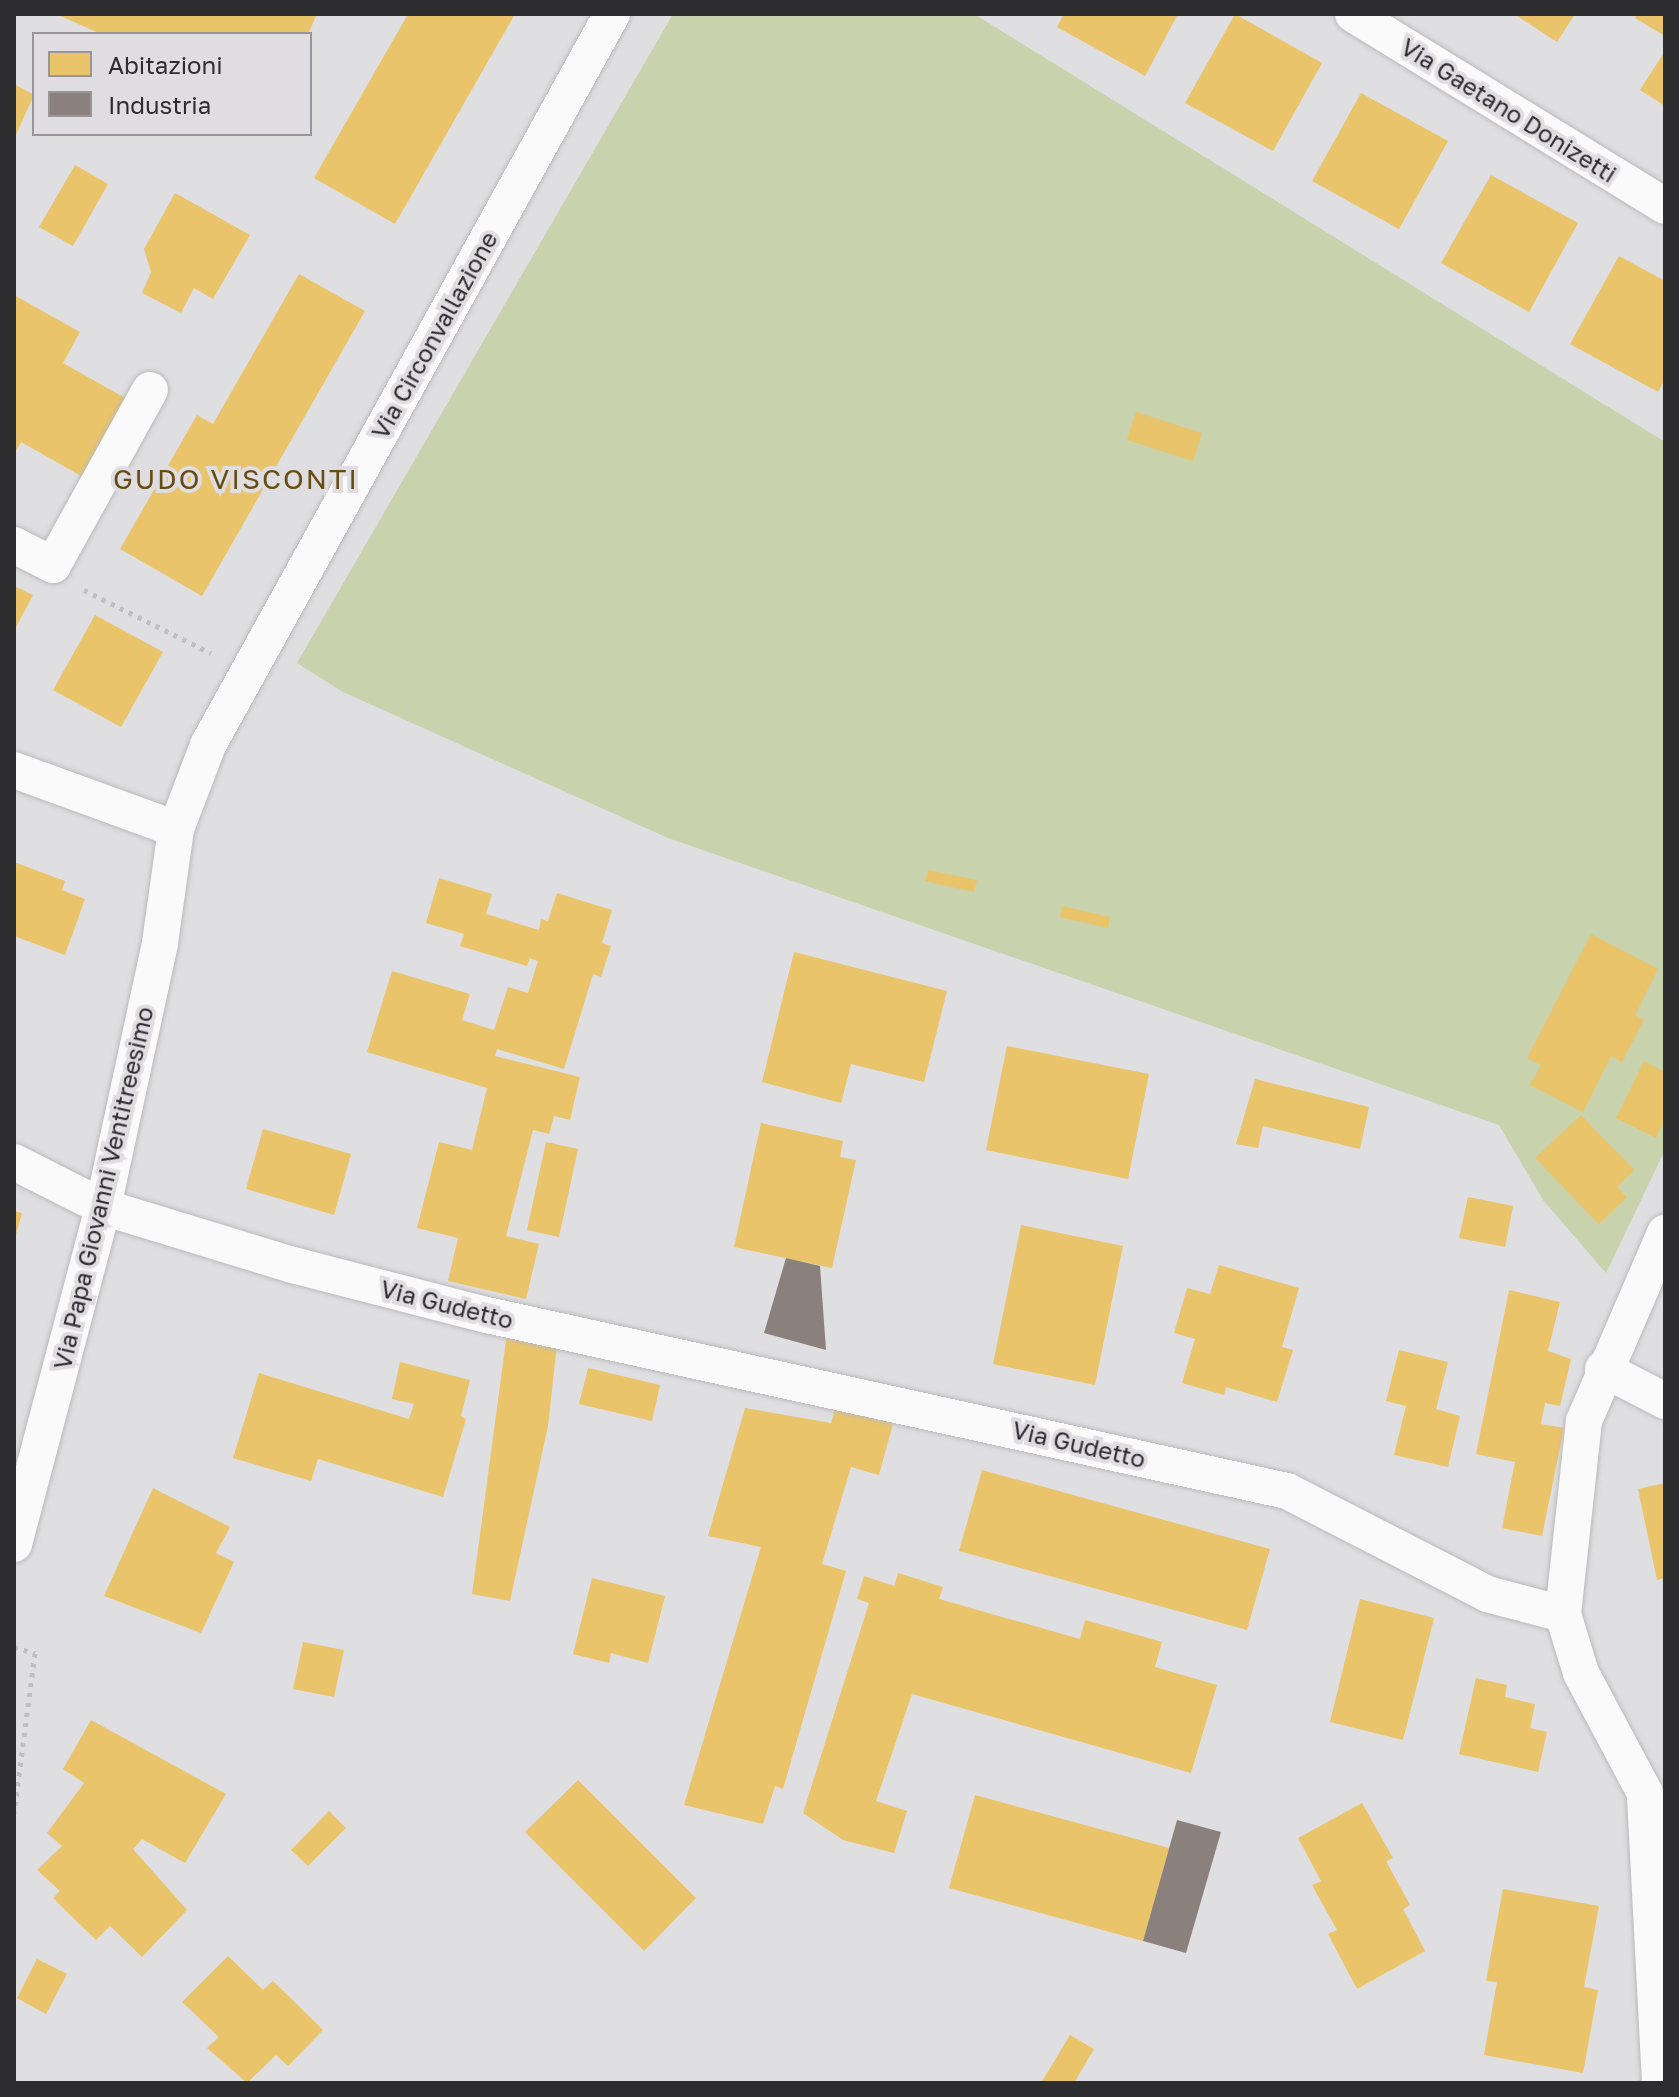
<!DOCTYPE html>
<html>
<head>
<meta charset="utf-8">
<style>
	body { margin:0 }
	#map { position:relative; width:1679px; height:2097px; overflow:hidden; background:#dfdee0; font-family:"Golos Text",sans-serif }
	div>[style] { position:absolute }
	.green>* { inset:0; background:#c8d2ac }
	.homes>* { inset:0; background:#e9c46a }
	.industry>* { inset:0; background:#8a817c }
	.path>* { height:5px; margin-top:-2.5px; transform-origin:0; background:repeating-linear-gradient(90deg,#bfbec0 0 4px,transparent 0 10px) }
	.roads { filter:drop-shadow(0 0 2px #bbbabb) drop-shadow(0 0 2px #bbbabb) }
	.street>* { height:36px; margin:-18px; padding:0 18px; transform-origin:18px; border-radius:18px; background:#fafafa }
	span { translate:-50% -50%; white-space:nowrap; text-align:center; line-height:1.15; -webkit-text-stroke:8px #dfdde1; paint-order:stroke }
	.street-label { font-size:24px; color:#2d2c2e }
	.quarter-label { font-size:28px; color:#664e13; letter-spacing:2px }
	.frame { position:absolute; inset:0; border:16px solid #2d2c2e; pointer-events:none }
	.legend { position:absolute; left:32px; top:32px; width:280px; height:104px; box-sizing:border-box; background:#dfdde1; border:2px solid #989699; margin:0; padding:10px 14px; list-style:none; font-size:24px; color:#2d2c2e }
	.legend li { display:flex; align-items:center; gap:16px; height:40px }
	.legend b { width:40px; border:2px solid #989699 }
</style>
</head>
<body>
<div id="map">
	<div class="green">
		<i style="clip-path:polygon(673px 14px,974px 14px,1665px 442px,1665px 1150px,1606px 1273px,1543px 1200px,1499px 1125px,668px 838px,343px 692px,297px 663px)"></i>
	</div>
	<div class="homes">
		<i style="clip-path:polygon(56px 14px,317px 14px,308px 34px,101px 34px)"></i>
		<i style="clip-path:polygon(408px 14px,515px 14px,395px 224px,314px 178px)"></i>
		<i style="clip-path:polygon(1064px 14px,1178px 14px,1145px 76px,1057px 27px)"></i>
		<i style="clip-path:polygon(1235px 14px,1322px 63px,1273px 151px,1185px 103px)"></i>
		<i style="clip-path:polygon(1514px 14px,1575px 14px,1557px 42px)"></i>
		<i style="clip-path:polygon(1638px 14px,1665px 14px,1665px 36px,1635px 18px)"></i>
		<i style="clip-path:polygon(1665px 51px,1665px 106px,1640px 90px)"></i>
		<i style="clip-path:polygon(14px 84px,34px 95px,14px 139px)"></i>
		<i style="clip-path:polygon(1361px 93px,1448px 141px,1399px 229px,1312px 181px)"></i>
		<i style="clip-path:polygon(75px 165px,108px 184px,73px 246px,39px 227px)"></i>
		<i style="clip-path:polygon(1491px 175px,1578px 223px,1529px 312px,1441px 263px)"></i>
		<i style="clip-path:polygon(175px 193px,250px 235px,213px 299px,194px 288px,181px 313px,142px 293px,151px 272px,144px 249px)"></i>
		<i style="clip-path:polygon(1619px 256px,1665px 281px,1665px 379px,1658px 392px,1570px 344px)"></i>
		<i style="clip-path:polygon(299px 274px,365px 311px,202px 596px,120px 549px,197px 415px,213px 424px)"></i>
		<i style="clip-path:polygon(14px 295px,80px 332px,63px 363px,127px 399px,83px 477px,21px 442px,14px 454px)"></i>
		<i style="clip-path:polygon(1136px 412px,1202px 433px,1193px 461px,1127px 440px)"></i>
		<i style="clip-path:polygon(14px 586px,33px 595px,14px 631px)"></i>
		<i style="clip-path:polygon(95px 615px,163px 652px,121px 727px,53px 690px)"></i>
		<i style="clip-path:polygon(14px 862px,65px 881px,62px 890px,85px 899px,65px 955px,14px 936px)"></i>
		<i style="clip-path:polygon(928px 870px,977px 880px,974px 892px,925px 881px)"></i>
		<i style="clip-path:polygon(439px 878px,492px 894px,486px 914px,539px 930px,541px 919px,548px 921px,557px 893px,612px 910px,602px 943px,611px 946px,601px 977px,593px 974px,564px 1069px,497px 1049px,495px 1056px,580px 1077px,570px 1120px,554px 1116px,549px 1134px,533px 1130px,506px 1236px,539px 1244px,526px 1299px,448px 1281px,458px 1238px,417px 1228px,439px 1142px,472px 1150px,487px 1088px,367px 1052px,392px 971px,470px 994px,462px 1020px,494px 1030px,508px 987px,528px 993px,538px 961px,530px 958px,527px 966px,460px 946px,464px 934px,426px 923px)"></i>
		<i style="clip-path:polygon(1062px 906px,1110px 917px,1108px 928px,1060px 917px)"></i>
		<i style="clip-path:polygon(1591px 934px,1658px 969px,1635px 1015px,1644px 1020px,1622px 1062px,1611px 1056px,1583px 1112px,1530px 1085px,1541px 1065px,1527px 1058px)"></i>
		<i style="clip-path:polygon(794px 952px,947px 991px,924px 1082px,851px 1064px,841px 1103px,762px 1082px)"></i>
		<i style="clip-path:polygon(1007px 1046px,1149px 1074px,1128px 1179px,986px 1150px)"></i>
		<i style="clip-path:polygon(1644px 1061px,1665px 1072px,1665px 1119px,1656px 1138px,1616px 1118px)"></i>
		<i style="clip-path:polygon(1255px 1079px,1369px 1107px,1360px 1149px,1263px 1126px,1258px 1148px,1236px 1144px)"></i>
		<i style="clip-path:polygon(1581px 1115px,1634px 1170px,1617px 1187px,1627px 1197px,1599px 1224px,1535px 1158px)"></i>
		<i style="clip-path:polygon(761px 1123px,843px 1141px,840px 1157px,856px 1160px,832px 1268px,734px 1247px)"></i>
		<i style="clip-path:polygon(263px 1129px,351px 1154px,334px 1215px,246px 1189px)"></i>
		<i style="clip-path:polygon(546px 1142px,578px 1149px,559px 1237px,527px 1230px)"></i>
		<i style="clip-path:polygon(1468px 1197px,1513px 1206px,1505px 1247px,1459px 1238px)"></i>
		<i style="clip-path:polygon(14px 1211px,22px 1213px,15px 1238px,14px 1237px)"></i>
		<i style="clip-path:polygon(1021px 1225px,1123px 1246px,1095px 1385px,993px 1364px)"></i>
		<i style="clip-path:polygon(1219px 1265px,1299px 1288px,1282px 1347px,1293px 1350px,1277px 1402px,1226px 1387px,1224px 1395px,1182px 1383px,1195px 1339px,1174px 1333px,1187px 1288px,1210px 1294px)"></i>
		<i style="clip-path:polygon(1509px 1290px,1560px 1302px,1548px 1351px,1571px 1359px,1560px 1406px,1545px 1403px,1541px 1424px,1564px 1428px,1542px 1536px,1502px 1528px,1515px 1462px,1476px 1454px)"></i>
		<i style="clip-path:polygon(507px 1333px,557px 1344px,548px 1426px,510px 1601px,472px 1594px)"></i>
		<i style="clip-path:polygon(1399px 1350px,1448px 1362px,1436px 1409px,1460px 1416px,1448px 1467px,1394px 1455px,1406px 1406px,1386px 1401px)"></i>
		<i style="clip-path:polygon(400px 1362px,470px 1380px,461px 1416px,466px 1419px,443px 1497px,318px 1459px,311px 1481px,233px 1458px,259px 1373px,409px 1419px,414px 1404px,392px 1399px)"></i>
		<i style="clip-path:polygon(588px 1368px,660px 1385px,652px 1421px,579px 1404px)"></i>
		<i style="clip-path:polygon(837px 1403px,895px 1416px,879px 1475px,851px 1467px,822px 1564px,846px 1571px,783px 1789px,775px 1786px,763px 1824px,684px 1805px,761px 1547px,708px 1536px,745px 1408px,831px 1423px)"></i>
		<i style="clip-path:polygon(982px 1470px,1270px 1549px,1247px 1630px,959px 1551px)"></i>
		<i style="clip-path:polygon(1665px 1483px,1665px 1578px,1657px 1580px,1638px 1489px)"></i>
		<i style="clip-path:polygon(153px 1488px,230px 1527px,216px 1553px,234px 1562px,201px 1633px,104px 1596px)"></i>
		<i style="clip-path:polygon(898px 1573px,943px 1587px,939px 1599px,1080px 1639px,1085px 1620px,1162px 1642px,1155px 1667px,1217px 1685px,1191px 1773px,912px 1694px,876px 1801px,907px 1811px,894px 1853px,843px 1840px,803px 1813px,869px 1603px,857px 1599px,864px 1576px,894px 1586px)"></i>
		<i style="clip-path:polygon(592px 1578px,665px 1596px,648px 1663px,611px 1653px,609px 1663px,573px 1654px)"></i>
		<i style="clip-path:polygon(1360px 1599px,1434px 1618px,1403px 1740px,1330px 1722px)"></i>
		<i style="clip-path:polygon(303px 1642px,344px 1650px,334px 1697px,293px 1689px)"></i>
		<i style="clip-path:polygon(1476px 1678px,1507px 1685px,1505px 1697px,1535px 1704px,1530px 1728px,1547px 1732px,1538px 1772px,1459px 1754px)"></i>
		<i style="clip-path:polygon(91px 1720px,226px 1794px,185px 1863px,142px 1839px,133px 1849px,187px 1910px,142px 1957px,110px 1926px,96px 1940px,53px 1898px,60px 1891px,37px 1870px,62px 1846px,47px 1833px,84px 1783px,63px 1769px)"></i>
		<i style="clip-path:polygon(578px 1780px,696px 1898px,644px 1951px,525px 1832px)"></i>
		<i style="clip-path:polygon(975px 1795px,1169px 1848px,1143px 1941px,949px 1888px)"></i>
		<i style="clip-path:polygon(1362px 1803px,1393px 1858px,1386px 1861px,1410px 1905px,1403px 1909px,1425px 1951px,1357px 1989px,1328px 1934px,1337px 1930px,1312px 1885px,1321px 1881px,1298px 1838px)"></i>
		<i style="clip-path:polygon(329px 1811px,346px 1828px,308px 1866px,291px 1850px)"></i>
		<i style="clip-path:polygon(1503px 1889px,1599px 1906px,1584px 1987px,1598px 1990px,1583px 2073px,1484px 2055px,1497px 1982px,1486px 1981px)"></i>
		<i style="clip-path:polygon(228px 1956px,263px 1990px,273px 1981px,323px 2030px,288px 2066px,276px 2055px,247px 2083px,207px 2048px,219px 2037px,182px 2002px)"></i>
		<i style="clip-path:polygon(37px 1959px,67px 1974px,46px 2014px,17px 1998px)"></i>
		<i style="clip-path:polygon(1070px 2035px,1094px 2049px,1074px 2083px,1041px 2083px)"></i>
	</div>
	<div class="industry">
		<i style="clip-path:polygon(786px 1258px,820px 1266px,826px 1350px,764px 1333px)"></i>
		<i style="clip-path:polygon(1177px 1820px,1221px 1832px,1186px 1953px,1143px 1941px)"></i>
	</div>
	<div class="path">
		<i style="left:84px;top:590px;width:142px;rotate:26.4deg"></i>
		<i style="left:14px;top:1647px;width:22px;rotate:16deg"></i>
		<i style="left:35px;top:1653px;width:161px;rotate:97.5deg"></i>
	</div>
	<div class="roads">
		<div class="street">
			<i style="left:1353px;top:14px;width:366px;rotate:31.6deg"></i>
			<i style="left:14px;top:545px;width:44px;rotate:27.1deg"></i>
			<i style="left:53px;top:565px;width:200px;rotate:-61deg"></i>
			<i style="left:14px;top:770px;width:172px;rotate:20deg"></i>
			<i style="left:14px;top:1162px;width:100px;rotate:26.8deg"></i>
			<i style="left:103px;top:1207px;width:199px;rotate:17deg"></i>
			<i style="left:293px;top:1265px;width:200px;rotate:14.5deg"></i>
			<i style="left:487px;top:1315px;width:819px;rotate:12.41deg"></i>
			<i style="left:1287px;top:1491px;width:225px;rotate:27.2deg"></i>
			<i style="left:1487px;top:1594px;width:79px;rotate:14.7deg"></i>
			<i style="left:1603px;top:1369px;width:70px;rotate:27.3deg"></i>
			<i style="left:14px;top:1544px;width:349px;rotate:-75.2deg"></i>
			<i style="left:103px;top:1207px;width:270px;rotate:-77.8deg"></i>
			<i style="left:160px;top:943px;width:115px;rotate:-82deg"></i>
			<i style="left:176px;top:829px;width:90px;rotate:-69.1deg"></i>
			<i style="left:208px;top:745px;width:835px;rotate:-61.07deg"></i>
			<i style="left:1660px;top:2083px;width:290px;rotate:-93deg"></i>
			<i style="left:1645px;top:1793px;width:136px;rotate:-118.1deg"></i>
			<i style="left:1581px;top:1673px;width:62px;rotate:-107deg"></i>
			<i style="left:1563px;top:1614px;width:194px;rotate:-83.8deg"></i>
			<i style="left:1584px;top:1421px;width:205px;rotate:-66.7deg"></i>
		</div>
	</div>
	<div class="street-label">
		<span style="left:1509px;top:110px;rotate:32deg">Via Gaetano Donizetti</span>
		<span style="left:434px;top:335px;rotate:-61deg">Via Circonvallazione</span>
		<span style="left:103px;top:1188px;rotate:-77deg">Via Papa Giovanni Ventitreesimo</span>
		<span style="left:447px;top:1304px;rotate:14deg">Via Gudetto</span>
		<span style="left:1079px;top:1444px;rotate:13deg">Via Gudetto</span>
	</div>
	<div class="quarter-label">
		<span style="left:236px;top:479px">GUDO VISCONTI</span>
	</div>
	<div class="frame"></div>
	<ul class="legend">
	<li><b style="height:22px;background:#e9c46a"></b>Abitazioni</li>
	<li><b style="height:22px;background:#8a817c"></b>Industria</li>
	</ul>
</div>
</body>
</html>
